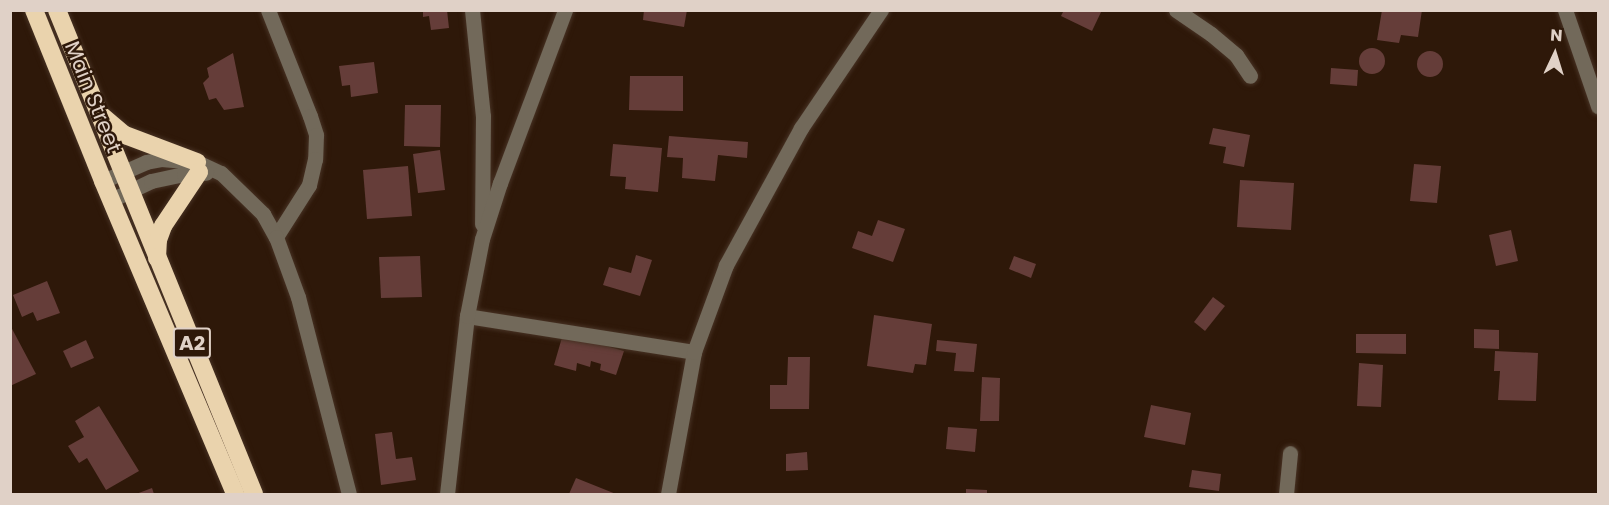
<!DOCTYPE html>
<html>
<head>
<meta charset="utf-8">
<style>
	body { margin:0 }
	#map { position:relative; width:1609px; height:505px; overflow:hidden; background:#2e1809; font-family:Poppins,sans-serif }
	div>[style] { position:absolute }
	.building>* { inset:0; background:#653d39 }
	.round { border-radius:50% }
	.roads { filter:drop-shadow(0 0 2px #473224) drop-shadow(0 0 2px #473224) }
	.minor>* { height:15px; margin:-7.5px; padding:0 7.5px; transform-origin:7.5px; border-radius:7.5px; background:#72695a }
	.highway>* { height:18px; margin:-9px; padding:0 9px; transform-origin:9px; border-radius:9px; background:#ead3ad }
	span { translate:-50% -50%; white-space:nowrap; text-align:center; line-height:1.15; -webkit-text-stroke:5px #2e1809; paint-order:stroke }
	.shield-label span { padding:2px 4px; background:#2e1809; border:2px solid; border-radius:4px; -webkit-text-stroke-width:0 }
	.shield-label { font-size:20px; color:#e0d1c7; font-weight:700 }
	.street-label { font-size:21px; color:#e0d1c7 }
	.frame { position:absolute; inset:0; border:12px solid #e0d1c7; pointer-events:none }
	.north { position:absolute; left:1525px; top:24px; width:60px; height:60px; -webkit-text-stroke:4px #2e1809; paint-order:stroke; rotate:4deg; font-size:16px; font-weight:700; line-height:24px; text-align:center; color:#e0d1c7 }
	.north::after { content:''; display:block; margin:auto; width:21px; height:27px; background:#e0d1c7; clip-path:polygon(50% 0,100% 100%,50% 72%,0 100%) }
</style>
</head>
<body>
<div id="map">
	<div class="building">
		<i style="clip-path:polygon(423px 10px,447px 10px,449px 28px,431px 30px,429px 16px,423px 17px)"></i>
		<i style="clip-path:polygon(644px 10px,687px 10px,684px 27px,643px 20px)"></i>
		<i style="clip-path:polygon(1064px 10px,1102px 10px,1092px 31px,1061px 16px)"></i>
		<i style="clip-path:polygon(1382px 10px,1422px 10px,1418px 37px,1401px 35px,1399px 43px,1377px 40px)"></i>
		<i class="round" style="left:1359px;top:48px;width:26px;height:26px"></i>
		<i class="round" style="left:1417px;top:51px;width:26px;height:26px"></i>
		<i style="clip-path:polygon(233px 53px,244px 107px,224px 110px,216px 98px,209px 100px,203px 83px,209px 77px,207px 68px)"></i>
		<i style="clip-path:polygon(374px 62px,378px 93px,351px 97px,350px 85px,342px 86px,339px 66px)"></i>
		<i style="clip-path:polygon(1331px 68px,1358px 70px,1357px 86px,1330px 84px)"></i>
		<i style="clip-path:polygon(630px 76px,683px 76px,683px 111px,629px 110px)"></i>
		<i style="clip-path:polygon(405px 105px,441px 105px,440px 147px,404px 146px)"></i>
		<i style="clip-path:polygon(1213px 128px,1250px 135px,1244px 167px,1223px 163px,1226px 147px,1209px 144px)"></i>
		<i style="clip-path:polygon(669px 136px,748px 142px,747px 158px,718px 155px,715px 181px,682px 178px,683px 158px,667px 157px)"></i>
		<i style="clip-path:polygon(613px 144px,662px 148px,658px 192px,625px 189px,626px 177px,610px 176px)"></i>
		<i style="clip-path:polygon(440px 150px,445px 190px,418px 193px,413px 154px)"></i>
		<i style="clip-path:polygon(1414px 164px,1441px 166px,1437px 203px,1410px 201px)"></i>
		<i style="clip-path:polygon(408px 166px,412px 216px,367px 219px,363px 170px)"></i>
		<i style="clip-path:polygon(1240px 180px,1294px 183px,1291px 230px,1237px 227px)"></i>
		<i style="clip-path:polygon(878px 220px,905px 229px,893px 262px,852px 248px,858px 231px,872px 236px)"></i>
		<i style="clip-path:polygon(1511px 230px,1518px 261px,1496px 266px,1489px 235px)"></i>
		<i style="clip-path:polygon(636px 255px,652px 260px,640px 296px,603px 285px,609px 267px,631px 273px)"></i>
		<i style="clip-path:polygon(420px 256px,422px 297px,381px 298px,379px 257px)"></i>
		<i style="clip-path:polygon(1014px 256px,1036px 264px,1031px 278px,1009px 269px)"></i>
		<i style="clip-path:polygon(47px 281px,60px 313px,37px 321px,33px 312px,22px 317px,13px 295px)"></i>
		<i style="clip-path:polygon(1213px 297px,1225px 306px,1205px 331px,1194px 322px)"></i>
		<i style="clip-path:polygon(874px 315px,932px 324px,926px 365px,915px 364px,913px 373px,867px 366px)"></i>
		<i style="clip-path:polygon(10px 325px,36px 374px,10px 386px)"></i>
		<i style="clip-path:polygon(1474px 329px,1499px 330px,1499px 349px,1474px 348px)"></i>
		<i style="clip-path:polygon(563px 334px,624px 351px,616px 375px,600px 370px,601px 364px,591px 361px,590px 367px,577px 363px,576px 371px,554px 365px)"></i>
		<i style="clip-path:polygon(1356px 334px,1406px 334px,1406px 354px,1356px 353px)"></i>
		<i style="clip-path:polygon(86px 340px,94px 358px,71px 368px,63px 351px)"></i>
		<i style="clip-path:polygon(937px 340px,977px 344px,974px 372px,954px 371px,956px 353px,936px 351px)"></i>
		<i style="clip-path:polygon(1495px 351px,1538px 353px,1536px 401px,1498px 400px,1500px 371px,1494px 371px)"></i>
		<i style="clip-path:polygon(788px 357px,810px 357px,809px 409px,770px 409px,770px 385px,787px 385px)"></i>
		<i style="clip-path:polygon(1359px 363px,1383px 365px,1381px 407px,1357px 406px)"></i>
		<i style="clip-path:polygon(982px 377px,1000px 378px,999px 421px,980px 421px)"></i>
		<i style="clip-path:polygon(1151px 405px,1191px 413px,1185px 445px,1144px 437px)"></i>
		<i style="clip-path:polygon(99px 406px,139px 471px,106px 490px,87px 458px,79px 463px,68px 446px,84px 437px,75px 421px)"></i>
		<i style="clip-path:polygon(948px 427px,977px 429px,975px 452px,946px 449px)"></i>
		<i style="clip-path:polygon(392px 432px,396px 459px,412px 457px,416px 480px,381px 485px,375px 434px)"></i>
		<i style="clip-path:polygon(807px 452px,808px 470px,786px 471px,786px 454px)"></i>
		<i style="clip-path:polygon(1192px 470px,1221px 474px,1219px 491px,1189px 487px)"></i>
		<i style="clip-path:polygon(576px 478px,616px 494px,569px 494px)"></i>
		<i style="clip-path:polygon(152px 488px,154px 494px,136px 494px)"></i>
		<i style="clip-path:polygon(966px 489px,987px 490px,987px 494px,966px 494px)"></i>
	</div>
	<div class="roads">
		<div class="minor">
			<i style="left:268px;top:10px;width:114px;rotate:68.4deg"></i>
			<i style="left:310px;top:116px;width:20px;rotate:72deg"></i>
			<i style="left:316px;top:135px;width:24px;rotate:92deg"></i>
			<i style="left:315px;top:159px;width:27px;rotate:103deg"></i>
			<i style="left:309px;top:185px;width:62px;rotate:122.4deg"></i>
			<i style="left:472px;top:10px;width:107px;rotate:84.1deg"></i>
			<i style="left:483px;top:116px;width:108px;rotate:90.5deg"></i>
			<i style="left:1176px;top:10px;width:42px;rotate:34.4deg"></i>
			<i style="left:1211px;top:34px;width:33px;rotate:40deg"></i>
			<i style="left:1236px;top:55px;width:25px;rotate:56deg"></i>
			<i style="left:1565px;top:10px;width:102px;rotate:71deg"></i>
			<i style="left:103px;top:181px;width:47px;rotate:-23.8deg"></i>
			<i style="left:146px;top:162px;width:15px;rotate:-11deg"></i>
			<i style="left:161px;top:159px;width:36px;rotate:5deg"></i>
			<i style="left:197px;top:162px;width:26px;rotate:25deg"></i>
			<i style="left:221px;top:173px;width:59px;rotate:44.3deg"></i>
			<i style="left:263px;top:214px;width:26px;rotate:61deg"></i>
			<i style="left:276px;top:237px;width:64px;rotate:69.9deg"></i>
			<i style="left:298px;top:297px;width:203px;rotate:75.5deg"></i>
			<i style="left:111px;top:200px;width:44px;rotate:-25.4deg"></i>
			<i style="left:151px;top:181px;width:34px;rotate:-12deg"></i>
			<i style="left:184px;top:174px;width:22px;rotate:-3deg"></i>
			<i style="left:467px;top:316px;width:230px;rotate:9deg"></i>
			<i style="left:447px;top:494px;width:179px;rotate:-83.6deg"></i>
			<i style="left:467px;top:316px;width:78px;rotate:-79deg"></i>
			<i style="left:482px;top:239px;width:59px;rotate:-72.2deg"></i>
			<i style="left:500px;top:183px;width:185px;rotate:-69.4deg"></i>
			<i style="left:668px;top:494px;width:144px;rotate:-79.6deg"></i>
			<i style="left:694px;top:352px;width:93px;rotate:-69.8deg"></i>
			<i style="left:726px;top:265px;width:156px;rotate:-61.3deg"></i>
			<i style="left:801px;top:128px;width:143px;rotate:-55.9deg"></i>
			<i style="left:1286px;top:494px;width:41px;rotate:-84.4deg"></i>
		</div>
		<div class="highway">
			<i style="left:34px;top:10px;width:184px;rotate:68deg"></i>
			<i style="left:103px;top:181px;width:340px;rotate:67.1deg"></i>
			<i style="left:57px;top:10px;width:523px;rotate:67.85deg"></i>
			<i style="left:102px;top:116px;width:30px;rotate:40deg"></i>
			<i style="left:125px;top:135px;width:77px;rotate:20.6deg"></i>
			<i style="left:157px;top:258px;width:18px;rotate:-87deg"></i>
			<i style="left:158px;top:240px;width:15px;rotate:-70deg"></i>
			<i style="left:163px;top:226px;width:65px;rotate:-56.3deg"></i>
		</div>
	</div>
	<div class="shield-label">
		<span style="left:192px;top:343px">A2</span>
	</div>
	<div class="street-label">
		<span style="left:93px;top:97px;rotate:68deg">Main Street</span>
	</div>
	<div class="frame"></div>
	<div class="north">N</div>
</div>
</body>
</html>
